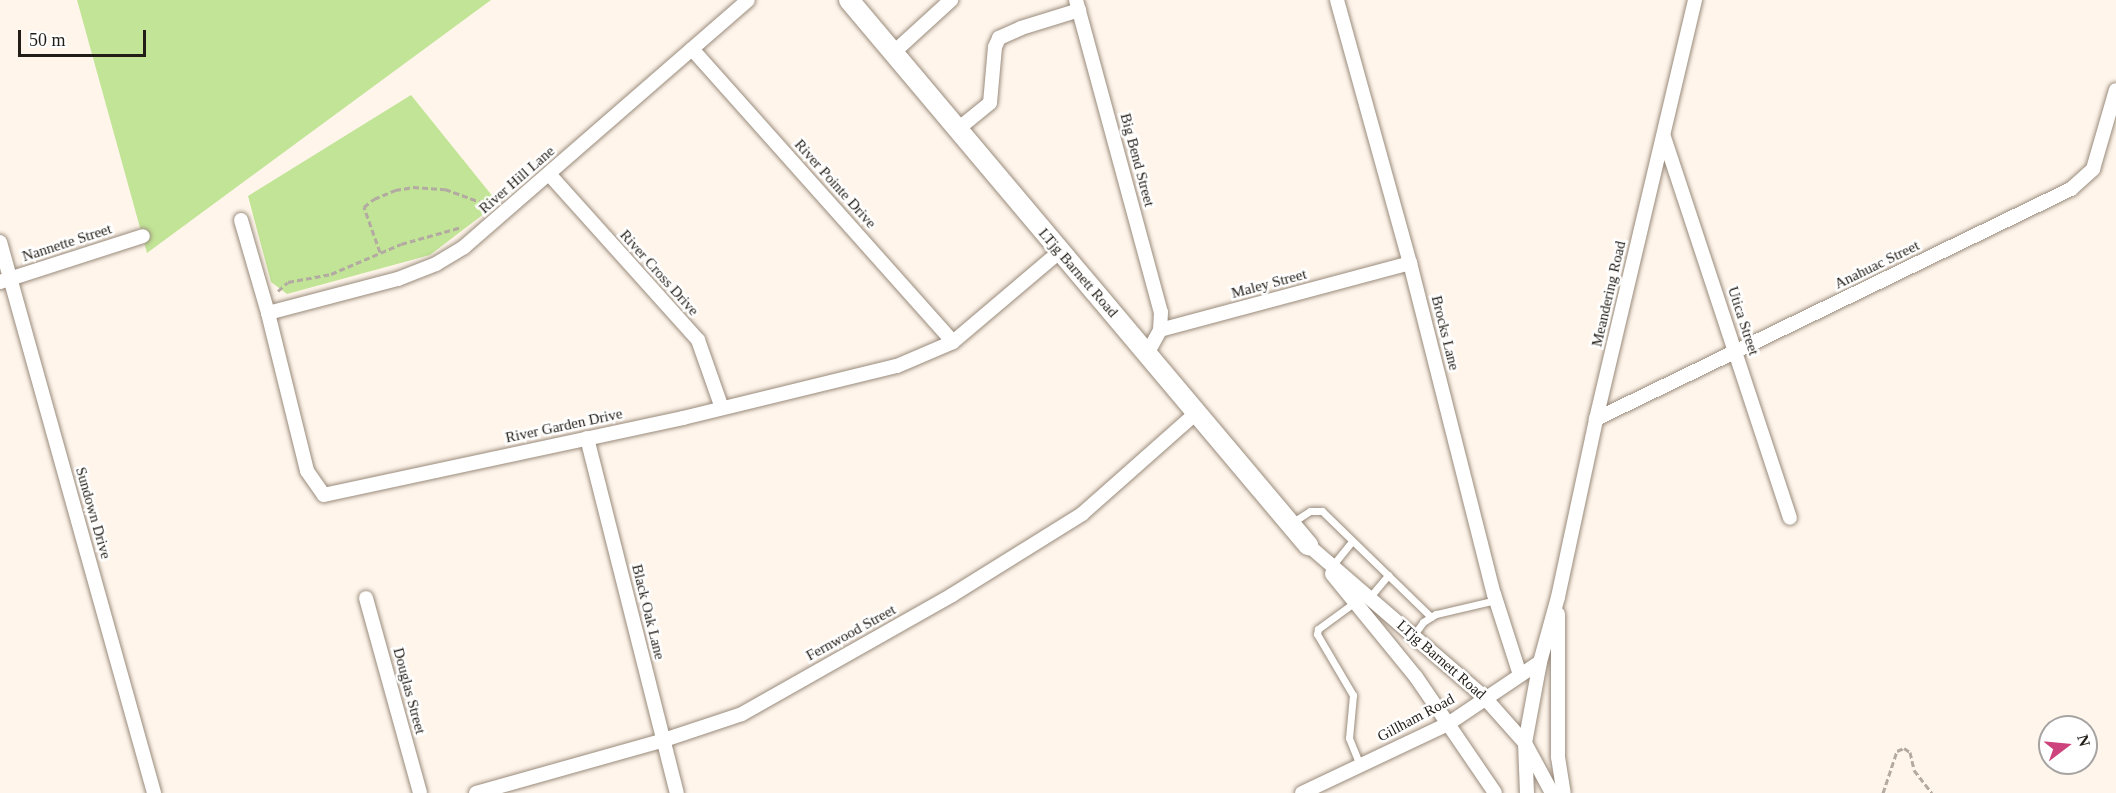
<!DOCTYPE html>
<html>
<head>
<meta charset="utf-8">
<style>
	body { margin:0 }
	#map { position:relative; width:2116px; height:793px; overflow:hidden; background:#fff5eb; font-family:Georgia,serif }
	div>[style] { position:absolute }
	.green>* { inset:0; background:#c1e496 }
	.path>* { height:3px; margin-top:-1.5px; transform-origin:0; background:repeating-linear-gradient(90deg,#b3aaa2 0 6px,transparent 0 9px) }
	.roads { filter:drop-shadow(0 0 2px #998b7c) drop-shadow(0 0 2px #998b7c) }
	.lane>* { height:7px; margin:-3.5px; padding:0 3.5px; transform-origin:3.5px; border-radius:3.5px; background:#fff }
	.street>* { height:14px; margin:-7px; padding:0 7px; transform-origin:7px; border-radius:7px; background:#fff }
	.secondary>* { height:20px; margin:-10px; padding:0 10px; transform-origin:10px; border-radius:10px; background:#fff }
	span { translate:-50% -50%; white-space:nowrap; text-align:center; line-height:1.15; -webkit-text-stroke:5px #fff; paint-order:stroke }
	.street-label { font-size:15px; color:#211c16 }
	.north { position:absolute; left:2038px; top:715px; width:60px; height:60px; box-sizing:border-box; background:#fff; border:2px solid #a6a4a2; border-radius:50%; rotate:74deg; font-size:16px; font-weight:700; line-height:24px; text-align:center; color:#211c16 }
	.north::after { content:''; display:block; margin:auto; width:21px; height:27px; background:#cc437d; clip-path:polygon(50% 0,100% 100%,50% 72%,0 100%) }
	.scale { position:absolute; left:18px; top:30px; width:128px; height:27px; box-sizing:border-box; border:3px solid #211c16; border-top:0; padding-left:8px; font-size:18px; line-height:21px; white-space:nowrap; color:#211c16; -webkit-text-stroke:4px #fff; paint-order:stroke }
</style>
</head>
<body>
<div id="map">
	<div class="green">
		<i style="clip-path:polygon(77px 0,491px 0,147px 253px)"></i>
		<i style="clip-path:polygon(411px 95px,498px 203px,430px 255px,287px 294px,271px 282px,248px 196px)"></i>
	</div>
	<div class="path">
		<i style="left:380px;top:252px;width:48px;rotate:-109.6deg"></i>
		<i style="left:364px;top:207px;width:13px;rotate:-39deg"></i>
		<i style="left:374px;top:199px;width:23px;rotate:-23deg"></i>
		<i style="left:395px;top:190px;width:18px;rotate:-9deg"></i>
		<i style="left:413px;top:187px;width:32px;rotate:4deg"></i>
		<i style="left:445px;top:189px;width:47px;rotate:20deg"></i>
		<i style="left:278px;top:291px;width:13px;rotate:-42deg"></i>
		<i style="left:288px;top:282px;width:44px;rotate:-10.5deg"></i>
		<i style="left:331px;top:274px;width:76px;rotate:-23.2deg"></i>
		<i style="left:401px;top:244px;width:63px;rotate:-15.6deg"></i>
		<i style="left:1883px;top:793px;width:44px;rotate:-71.6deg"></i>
		<i style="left:1897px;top:751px;width:8px;rotate:-23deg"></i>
		<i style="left:1904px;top:748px;width:7px;rotate:34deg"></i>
		<i style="left:1910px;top:752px;width:18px;rotate:77deg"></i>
		<i style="left:1914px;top:770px;width:29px;rotate:52deg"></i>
	</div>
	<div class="roads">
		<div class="lane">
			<i style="left:1293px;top:522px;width:20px;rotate:-33deg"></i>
			<i style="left:1310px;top:511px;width:12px"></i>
			<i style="left:1322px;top:511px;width:152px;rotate:44.2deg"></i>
			<i style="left:1332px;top:566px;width:32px;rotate:-51deg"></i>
			<i style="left:1369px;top:598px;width:30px;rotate:-50deg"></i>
			<i style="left:1355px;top:602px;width:46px;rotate:143.9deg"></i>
			<i style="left:1318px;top:629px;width:5px;rotate:101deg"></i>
			<i style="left:1317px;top:634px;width:71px;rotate:59.5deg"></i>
			<i style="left:1353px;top:695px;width:43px;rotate:95.3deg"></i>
			<i style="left:1349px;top:738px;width:29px;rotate:68deg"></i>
			<i style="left:1413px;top:636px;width:17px;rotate:-54deg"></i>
			<i style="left:1423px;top:622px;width:15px;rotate:-32deg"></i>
			<i style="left:1436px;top:614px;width:62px;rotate:-13.1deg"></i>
		</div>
		<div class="street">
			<i style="left:1076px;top:0;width:323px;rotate:74.8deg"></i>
			<i style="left:1161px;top:312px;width:18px;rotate:93deg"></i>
			<i style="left:1337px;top:0;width:273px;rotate:74.5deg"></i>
			<i style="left:1410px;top:263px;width:341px;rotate:75.8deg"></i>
			<i style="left:1494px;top:594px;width:85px;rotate:72.2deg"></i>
			<i style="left:692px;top:49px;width:392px;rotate:48.3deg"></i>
			<i style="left:893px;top:53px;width:79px;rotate:-42.4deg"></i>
			<i style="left:958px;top:129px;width:41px;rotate:-39.1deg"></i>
			<i style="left:990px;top:103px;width:56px;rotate:-84.9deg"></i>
			<i style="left:995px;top:47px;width:10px;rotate:-66deg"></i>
			<i style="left:999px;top:38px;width:24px;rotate:-24deg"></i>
			<i style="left:1021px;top:28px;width:61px;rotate:-17.2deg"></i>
			<i style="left:1664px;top:137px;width:401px;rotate:71.7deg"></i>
			<i style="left:549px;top:174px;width:223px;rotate:48.1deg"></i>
			<i style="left:698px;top:340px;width:72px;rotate:70.6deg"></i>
			<i style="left:241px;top:220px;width:97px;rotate:73.8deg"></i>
			<i style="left:268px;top:313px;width:163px;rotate:76.1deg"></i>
			<i style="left:307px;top:471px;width:29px;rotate:55deg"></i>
			<i style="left:324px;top:495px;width:367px;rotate:-12.1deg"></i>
			<i style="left:683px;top:418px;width:220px;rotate:-13.7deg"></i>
			<i style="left:897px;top:366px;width:61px;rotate:-23.2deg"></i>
			<i style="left:953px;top:342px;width:139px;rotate:-40.3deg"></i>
			<i style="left:0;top:242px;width:572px;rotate:74.38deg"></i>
			<i style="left:0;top:282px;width:150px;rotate:-17.8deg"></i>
			<i style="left:268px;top:313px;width:134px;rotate:-14.7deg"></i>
			<i style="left:398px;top:279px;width:41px;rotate:-21.5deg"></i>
			<i style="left:436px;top:264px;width:33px;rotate:-31deg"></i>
			<i style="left:464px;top:247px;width:376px;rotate:-41deg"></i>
			<i style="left:1148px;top:352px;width:25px;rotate:-61deg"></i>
			<i style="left:1160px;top:330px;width:259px;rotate:-15deg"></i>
			<i style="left:1596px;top:419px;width:528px;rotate:-25.84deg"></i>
			<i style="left:2071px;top:189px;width:30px;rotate:-42deg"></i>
			<i style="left:2093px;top:169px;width:82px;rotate:-73.8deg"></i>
			<i style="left:587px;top:438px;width:366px;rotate:75.8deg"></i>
			<i style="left:1308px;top:545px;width:234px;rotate:40.8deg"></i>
			<i style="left:1485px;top:698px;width:60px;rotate:48.4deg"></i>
			<i style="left:1525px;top:743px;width:57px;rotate:61.6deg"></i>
			<i style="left:1332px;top:574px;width:133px;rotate:50.8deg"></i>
			<i style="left:1416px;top:677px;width:140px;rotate:55.7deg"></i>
			<i style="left:366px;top:598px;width:202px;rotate:74.5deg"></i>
			<i style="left:1558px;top:614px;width:143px;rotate:90deg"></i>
			<i style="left:1558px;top:757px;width:36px;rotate:81deg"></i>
			<i style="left:476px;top:793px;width:195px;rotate:-15.7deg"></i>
			<i style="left:664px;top:740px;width:82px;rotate:-18.4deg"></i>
			<i style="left:742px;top:714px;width:241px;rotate:-29.5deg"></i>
			<i style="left:952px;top:595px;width:153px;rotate:-31.9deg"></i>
			<i style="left:1082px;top:514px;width:152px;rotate:-41.5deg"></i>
			<i style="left:1302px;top:793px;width:161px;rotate:-25.3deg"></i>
			<i style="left:1448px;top:724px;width:111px;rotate:-34deg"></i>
			<i style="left:1527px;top:793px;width:50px;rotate:-92.3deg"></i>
			<i style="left:1525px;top:743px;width:82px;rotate:-79.5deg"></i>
			<i style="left:1540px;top:662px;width:67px;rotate:-74.5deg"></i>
			<i style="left:1558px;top:597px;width:182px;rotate:-77.9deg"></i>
			<i style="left:1596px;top:419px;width:431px;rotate:-76.7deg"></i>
		</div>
		<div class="secondary">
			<i style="left:849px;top:0;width:713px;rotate:49.9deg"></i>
		</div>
	</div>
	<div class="street-label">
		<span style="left:1137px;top:160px;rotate:75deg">Big Bend Street</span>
		<span style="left:517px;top:180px;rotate:-41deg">River Hill Lane</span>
		<span style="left:835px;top:184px;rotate:48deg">River Pointe Drive</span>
		<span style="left:67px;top:243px;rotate:-18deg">Nannette Street</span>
		<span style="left:1877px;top:265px;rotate:-26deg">Anahuac Street</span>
		<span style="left:659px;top:273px;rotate:48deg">River Cross Drive</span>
		<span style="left:1078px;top:273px;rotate:49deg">LTjg Barnett Road</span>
		<span style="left:1269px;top:284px;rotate:-15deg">Maley Street</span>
		<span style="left:1609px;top:294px;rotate:-77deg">Meandering Road</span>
		<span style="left:1743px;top:321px;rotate:72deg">Utica Street</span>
		<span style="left:1445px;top:333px;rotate:76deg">Brocks Lane</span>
		<span style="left:564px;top:426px;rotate:-12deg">River Garden Drive</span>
		<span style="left:93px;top:513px;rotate:74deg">Sundown Drive</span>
		<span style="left:648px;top:612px;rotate:76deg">Black Oak Lane</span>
		<span style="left:851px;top:633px;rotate:-29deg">Fernwood Street</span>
		<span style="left:1441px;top:660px;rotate:41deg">LTjg Barnett Road</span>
		<span style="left:409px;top:691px;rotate:75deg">Douglas Street</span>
		<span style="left:1416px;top:718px;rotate:-28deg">Gillham Road</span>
	</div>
	<div class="north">N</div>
	<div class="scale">50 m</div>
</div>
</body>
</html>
